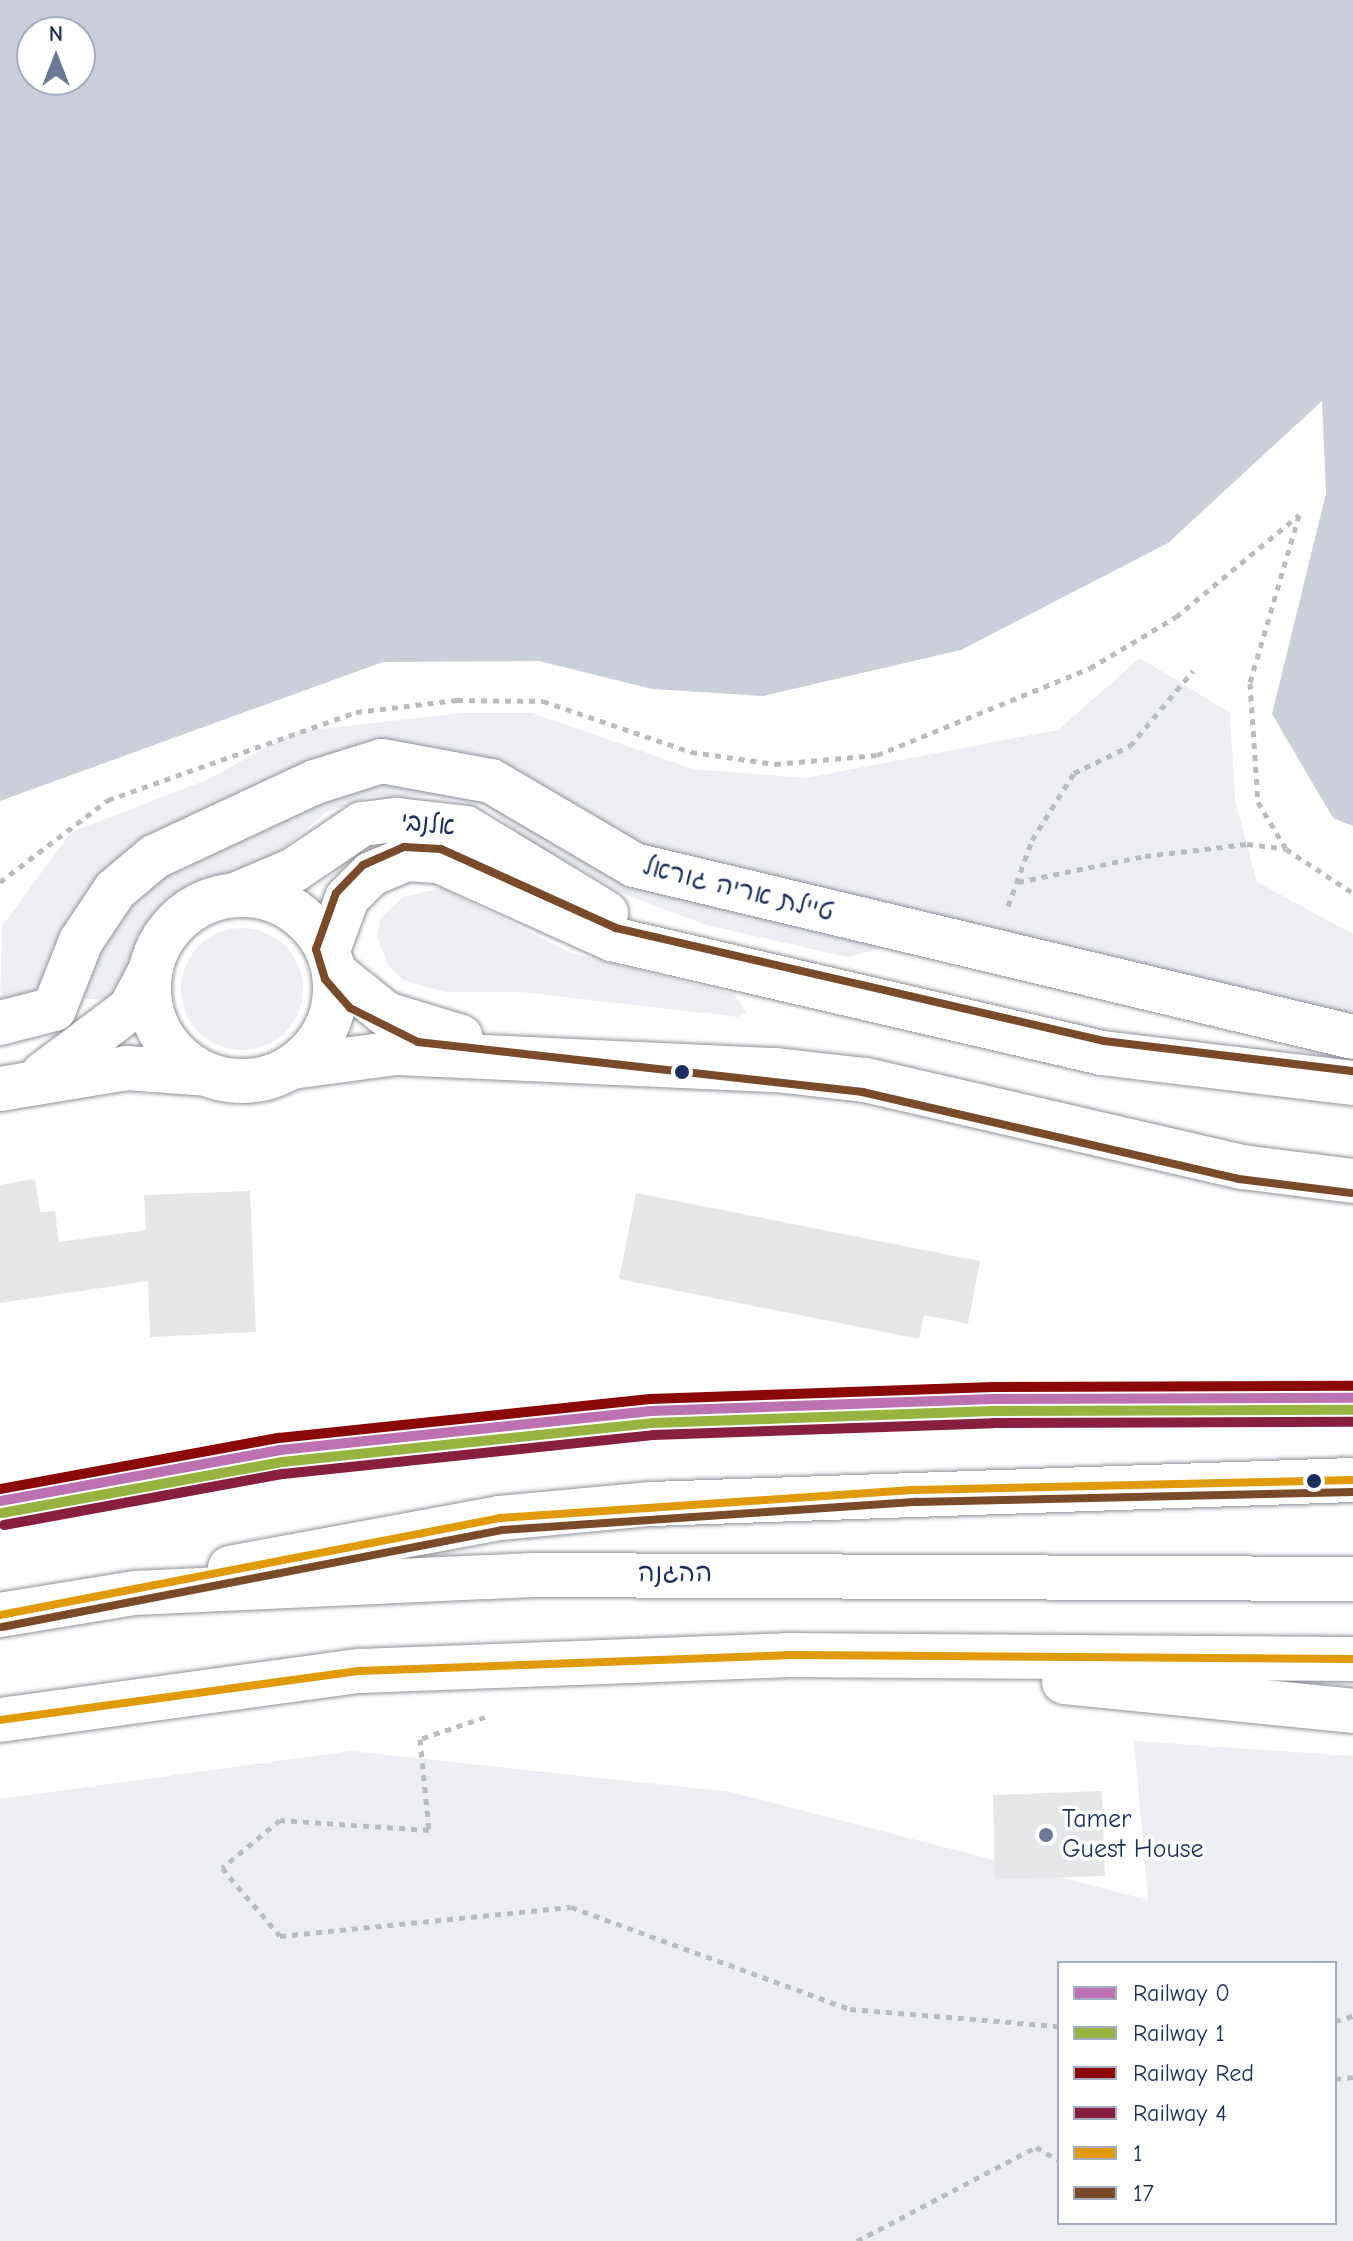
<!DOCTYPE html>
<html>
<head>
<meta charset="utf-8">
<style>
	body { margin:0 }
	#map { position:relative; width:1353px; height:2241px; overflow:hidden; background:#fff; font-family:"Comic Neue","Playpen Sans Hebrew",sans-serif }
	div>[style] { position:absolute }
	.green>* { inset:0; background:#edeef2 }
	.round { border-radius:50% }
	.water>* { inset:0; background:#cbcfda }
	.building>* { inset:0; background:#e5e6e8 }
	.path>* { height:5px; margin-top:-2.5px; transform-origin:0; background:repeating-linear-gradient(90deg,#b9bcc1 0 6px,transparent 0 12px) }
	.roads { filter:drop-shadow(0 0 2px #8e929a) drop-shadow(0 0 2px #8e929a) }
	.street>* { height:44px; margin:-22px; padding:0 22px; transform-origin:22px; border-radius:22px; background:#fff }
	.secondary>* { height:44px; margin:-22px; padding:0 22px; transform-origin:22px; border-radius:22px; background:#fff }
	.secondary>.ring { margin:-22px; padding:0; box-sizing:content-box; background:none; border:44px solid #fff; border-radius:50% }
	.highway>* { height:44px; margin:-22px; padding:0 22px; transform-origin:22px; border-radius:22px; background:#fff }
	.bus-1>* { height:8px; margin:-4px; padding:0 4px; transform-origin:4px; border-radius:4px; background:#e19a09 }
	.bus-2>* { height:8px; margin:-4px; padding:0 4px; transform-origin:4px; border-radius:4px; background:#7a4b2a }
	.rail-1>* { height:10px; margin:-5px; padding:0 5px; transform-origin:5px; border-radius:5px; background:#bc72b1 }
	.rail-2>* { height:10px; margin:-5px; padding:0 5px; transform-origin:5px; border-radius:5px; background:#99b341 }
	.rail-3>* { height:10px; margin:-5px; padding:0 5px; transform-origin:5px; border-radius:5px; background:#8a0808 }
	.rail-4>* { height:10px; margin:-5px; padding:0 5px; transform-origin:5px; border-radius:5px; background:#891f3e }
	.dots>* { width:22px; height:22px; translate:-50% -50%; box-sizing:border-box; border:4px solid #fff; border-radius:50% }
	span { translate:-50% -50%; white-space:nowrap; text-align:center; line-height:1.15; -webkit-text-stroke:7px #fff; paint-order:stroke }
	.street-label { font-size:26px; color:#1b2f5e }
	.poi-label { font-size:26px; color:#1b2f5e }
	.left { translate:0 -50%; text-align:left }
	.legend { position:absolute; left:1057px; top:1961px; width:280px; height:264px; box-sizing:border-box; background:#fff; border:2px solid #a4acbf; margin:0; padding:10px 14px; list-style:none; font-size:24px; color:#1b2f5e }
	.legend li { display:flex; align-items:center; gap:16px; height:40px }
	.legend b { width:40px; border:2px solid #a4acbf }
	.north { position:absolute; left:16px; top:16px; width:80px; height:80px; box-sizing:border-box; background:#fff; border:2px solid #a4acbf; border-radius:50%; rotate:0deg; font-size:22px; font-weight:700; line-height:32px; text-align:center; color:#1b2f5e }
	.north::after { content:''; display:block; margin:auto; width:28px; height:36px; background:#6b7896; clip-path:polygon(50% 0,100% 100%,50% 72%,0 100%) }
</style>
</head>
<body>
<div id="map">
	<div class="green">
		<i style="clip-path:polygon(1140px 658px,1230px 713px,1235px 800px,1257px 882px,1353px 934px,1353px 1028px,957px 929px,847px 957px,706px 925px,627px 895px,524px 838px,483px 803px,431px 796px,371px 796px,325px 813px,270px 860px,162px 903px,110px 999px,0 999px,2px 926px,71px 832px,207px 780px,293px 732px,462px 713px,532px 713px,693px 769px,806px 778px,1058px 730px)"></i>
		<i style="clip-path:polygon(442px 888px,571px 953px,734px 994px,746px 1012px,738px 1017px,521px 992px,445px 992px,404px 981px,388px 965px,377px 937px,380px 919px,403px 897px)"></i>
		<i class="round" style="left:181px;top:928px;width:122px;height:122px"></i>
		<i style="clip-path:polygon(evenodd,1134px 1741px,1353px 1756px,1353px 2241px,0 2241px,0 1799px,351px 1751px,731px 1792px,1148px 1900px,1134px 1741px,1059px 1963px,1335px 1963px,1335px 2223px,1059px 2223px,1059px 1963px)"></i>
	</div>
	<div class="water">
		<i style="clip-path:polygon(evenodd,0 0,1353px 0,1353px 826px,1333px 818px,1272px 714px,1326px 493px,1322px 401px,1168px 543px,961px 650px,763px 696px,652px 689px,539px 661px,383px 662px,0 801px,0 0,32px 32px,80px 32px,80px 80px,32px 80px,32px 32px)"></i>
	</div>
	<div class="building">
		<i style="clip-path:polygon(35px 1179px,40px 1212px,55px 1211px,59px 1242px,146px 1230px,144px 1195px,250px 1191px,256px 1332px,150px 1337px,148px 1281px,0 1303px,0 1185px)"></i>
		<i style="clip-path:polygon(636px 1193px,980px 1261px,968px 1324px,924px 1315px,919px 1339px,619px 1279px)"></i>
		<i style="clip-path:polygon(1102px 1791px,1105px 1876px,995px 1879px,993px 1795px)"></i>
	</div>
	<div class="path">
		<i style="left:0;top:882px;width:136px;rotate:-37.2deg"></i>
		<i style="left:108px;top:800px;width:263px;rotate:-19.5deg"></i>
		<i style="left:356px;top:712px;width:102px;rotate:-6.8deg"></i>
		<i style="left:457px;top:700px;width:86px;rotate:0.7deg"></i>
		<i style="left:543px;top:701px;width:157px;rotate:19deg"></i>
		<i style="left:691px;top:752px;width:85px;rotate:8.1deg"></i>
		<i style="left:775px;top:764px;width:102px;rotate:-5deg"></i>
		<i style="left:877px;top:755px;width:230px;rotate:-22.2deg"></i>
		<i style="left:1090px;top:668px;width:100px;rotate:-30.7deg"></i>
		<i style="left:1176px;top:617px;width:160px;rotate:-39.7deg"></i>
		<i style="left:1299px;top:515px;width:175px;rotate:106.3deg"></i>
		<i style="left:1250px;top:683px;width:119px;rotate:86.2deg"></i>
		<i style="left:1258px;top:802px;width:55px;rotate:59.2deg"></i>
		<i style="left:1286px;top:849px;width:80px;rotate:33.3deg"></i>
		<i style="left:1018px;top:882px;width:130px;rotate:-11.6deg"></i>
		<i style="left:1145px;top:856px;width:103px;rotate:-6.7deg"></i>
		<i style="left:1247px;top:844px;width:39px;rotate:7deg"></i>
		<i style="left:1008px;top:906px;width:70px;rotate:-70deg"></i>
		<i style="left:1032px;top:840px;width:79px;rotate:-57.9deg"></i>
		<i style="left:1074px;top:773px;width:62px;rotate:-25.7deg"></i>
		<i style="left:1130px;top:746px;width:98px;rotate:-50deg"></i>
		<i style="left:485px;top:1717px;width:69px;rotate:161.3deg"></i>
		<i style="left:420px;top:1739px;width:91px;rotate:84.4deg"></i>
		<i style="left:429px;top:1830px;width:149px;rotate:-176.2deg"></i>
		<i style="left:280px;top:1820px;width:75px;rotate:140.4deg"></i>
		<i style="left:222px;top:1868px;width:89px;rotate:49.5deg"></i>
		<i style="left:280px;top:1936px;width:292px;rotate:-5.7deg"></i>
		<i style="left:571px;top:1907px;width:297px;rotate:20.1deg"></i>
		<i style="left:850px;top:2009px;width:210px;rotate:4.7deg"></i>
		<i style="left:1335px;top:2021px;width:19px;rotate:-16deg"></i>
		<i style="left:1335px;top:2079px;width:18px;rotate:-6deg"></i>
		<i style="left:857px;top:2241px;width:202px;rotate:-27.7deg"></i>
		<i style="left:1036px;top:2147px;width:27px;rotate:31deg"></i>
	</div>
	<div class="roads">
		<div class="street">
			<i style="left:0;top:1023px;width:56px;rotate:-14.5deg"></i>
			<i style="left:54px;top:1009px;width:73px;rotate:-68.3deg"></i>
			<i style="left:81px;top:941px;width:61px;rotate:-56.3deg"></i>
			<i style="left:115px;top:890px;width:51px;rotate:-40.2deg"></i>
			<i style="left:154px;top:857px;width:178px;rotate:-25deg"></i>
			<i style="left:315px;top:782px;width:70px;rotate:-17.4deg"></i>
			<i style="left:382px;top:761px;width:111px;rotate:10.4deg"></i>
			<i style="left:491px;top:781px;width:166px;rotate:30.4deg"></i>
			<i style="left:634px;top:865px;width:739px;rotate:13.45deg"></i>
			<i style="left:43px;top:1074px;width:109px;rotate:-36.8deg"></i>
			<i style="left:130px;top:1009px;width:41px;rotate:-62.2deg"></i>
			<i style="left:0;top:1089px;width:129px;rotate:-9.4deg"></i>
			<i style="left:127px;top:1068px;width:79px;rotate:4.3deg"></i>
		</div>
		<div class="secondary">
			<i style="left:235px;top:895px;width:64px;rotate:-23deg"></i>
			<i style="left:294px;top:870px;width:82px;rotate:-34.1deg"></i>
			<i style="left:362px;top:824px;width:35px;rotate:-7deg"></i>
			<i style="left:397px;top:820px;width:69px;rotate:6.6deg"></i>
			<i style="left:466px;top:828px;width:164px;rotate:31.3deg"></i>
			<i class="ring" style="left:149px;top:895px;width:142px;height:142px"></i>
			<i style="left:328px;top:950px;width:55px;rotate:-69.9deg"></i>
			<i style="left:347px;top:898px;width:34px;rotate:-45deg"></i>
			<i style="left:371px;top:874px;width:39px;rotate:-23deg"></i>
			<i style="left:407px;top:859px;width:32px;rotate:4deg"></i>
			<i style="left:439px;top:861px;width:190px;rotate:24.3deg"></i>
			<i style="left:612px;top:939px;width:503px;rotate:13.1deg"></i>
			<i style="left:1102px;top:1053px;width:253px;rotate:6.8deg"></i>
			<i style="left:335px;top:973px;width:65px;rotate:38.8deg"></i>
			<i style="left:386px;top:1014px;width:78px;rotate:17deg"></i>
			<i style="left:292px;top:1067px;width:105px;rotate:-7.7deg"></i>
			<i style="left:396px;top:1053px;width:380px;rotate:2.6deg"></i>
			<i style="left:776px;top:1070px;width:90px;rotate:6.4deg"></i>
			<i style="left:865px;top:1080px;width:387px;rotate:13deg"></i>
			<i style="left:1242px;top:1167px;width:112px;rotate:7.2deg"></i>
		</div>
		<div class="highway">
			<i style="left:230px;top:1568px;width:275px;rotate:-10.5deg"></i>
			<i style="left:500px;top:1518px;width:152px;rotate:-5.3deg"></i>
			<i style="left:651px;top:1504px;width:702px;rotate:-1.96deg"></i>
			<i style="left:0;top:1615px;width:137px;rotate:-9.3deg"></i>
			<i style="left:135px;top:1593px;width:398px;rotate:-2.6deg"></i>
			<i style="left:533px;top:1575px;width:820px;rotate:0.28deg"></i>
			<i style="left:1064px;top:1682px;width:290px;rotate:5.7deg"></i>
			<i style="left:0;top:1720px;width:363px;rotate:-7.8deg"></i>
			<i style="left:360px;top:1671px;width:427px;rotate:-2.1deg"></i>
			<i style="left:787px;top:1655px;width:566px;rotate:0.4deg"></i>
		</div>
	</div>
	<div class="bus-1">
		<i style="left:0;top:1615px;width:509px;rotate:-10.98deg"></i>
		<i style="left:500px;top:1518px;width:417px;rotate:-3.9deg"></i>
		<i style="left:916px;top:1490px;width:437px;rotate:-1.3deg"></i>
		<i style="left:0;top:1720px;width:363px;rotate:-7.8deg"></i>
		<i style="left:360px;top:1671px;width:427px;rotate:-2.1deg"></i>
		<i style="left:787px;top:1655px;width:566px;rotate:0.4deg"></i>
	</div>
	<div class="bus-2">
		<i style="left:1351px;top:1193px;width:113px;rotate:-172.9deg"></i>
		<i style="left:1239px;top:1179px;width:386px;rotate:-167deg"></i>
		<i style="left:863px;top:1092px;width:448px;rotate:-173.6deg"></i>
		<i style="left:418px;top:1042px;width:76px;rotate:-153.4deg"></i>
		<i style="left:350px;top:1008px;width:38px;rotate:-131deg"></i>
		<i style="left:325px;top:979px;width:31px;rotate:-107deg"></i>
		<i style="left:316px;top:949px;width:59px;rotate:-70.3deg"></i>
		<i style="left:336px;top:893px;width:39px;rotate:-46deg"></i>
		<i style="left:363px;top:865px;width:45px;rotate:-23.7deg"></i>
		<i style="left:404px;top:847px;width:37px;rotate:3deg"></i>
		<i style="left:441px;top:849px;width:192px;rotate:24.3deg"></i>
		<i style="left:616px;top:928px;width:501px;rotate:13.04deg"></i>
		<i style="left:1104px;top:1041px;width:251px;rotate:6.9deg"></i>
		<i style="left:2px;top:1627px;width:509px;rotate:-10.98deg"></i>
		<i style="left:502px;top:1530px;width:416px;rotate:-3.9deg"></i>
		<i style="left:917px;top:1502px;width:436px;rotate:-1.3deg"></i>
	</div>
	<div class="rail-1">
		<i style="left:0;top:1501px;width:285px;rotate:-10.3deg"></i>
		<i style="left:280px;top:1450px;width:373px;rotate:-6deg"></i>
		<i style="left:651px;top:1411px;width:342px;rotate:-2deg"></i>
		<i style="left:993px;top:1399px;width:360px;rotate:-0.2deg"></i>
	</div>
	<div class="rail-2">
		<i style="left:2px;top:1513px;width:285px;rotate:-10.3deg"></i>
		<i style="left:282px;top:1462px;width:372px;rotate:-6deg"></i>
		<i style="left:652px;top:1423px;width:341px;rotate:-2deg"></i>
		<i style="left:993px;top:1411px;width:360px;rotate:-0.2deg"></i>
	</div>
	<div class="rail-3">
		<i style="left:0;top:1489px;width:284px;rotate:-10.4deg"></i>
		<i style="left:279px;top:1438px;width:373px;rotate:-6deg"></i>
		<i style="left:650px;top:1399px;width:343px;rotate:-2deg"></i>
		<i style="left:993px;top:1387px;width:360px;rotate:-0.2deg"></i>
	</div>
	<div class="rail-4">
		<i style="left:4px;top:1525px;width:284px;rotate:-10.4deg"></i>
		<i style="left:283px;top:1474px;width:372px;rotate:-6deg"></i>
		<i style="left:653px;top:1435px;width:340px;rotate:-2deg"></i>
		<i style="left:993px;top:1423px;width:360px;rotate:-0.2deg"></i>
	</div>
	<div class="dots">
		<i style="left:682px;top:1072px;background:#1b2f5e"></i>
		<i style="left:1314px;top:1481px;background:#1b2f5e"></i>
		<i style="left:1046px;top:1835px;background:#6b7896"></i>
	</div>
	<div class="street-label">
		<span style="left:428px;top:825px;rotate:6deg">אלנבי</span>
		<span style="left:738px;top:890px;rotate:14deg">טיילת אריה גוראל</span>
		<span style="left:675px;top:1574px">ההגנה</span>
	</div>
	<div class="poi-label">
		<span class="left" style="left:1062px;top:1835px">Tamer<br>Guest House</span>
	</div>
	<ul class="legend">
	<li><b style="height:10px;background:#bc72b1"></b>Railway 0</li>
	<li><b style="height:10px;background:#99b341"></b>Railway 1</li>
	<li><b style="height:10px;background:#8a0808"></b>Railway Red</li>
	<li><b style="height:10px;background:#891f3e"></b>Railway 4</li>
	<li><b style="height:10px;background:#e19a09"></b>1</li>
	<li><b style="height:10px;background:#7a4b2a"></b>17</li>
	</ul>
	<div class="north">N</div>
</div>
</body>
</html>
